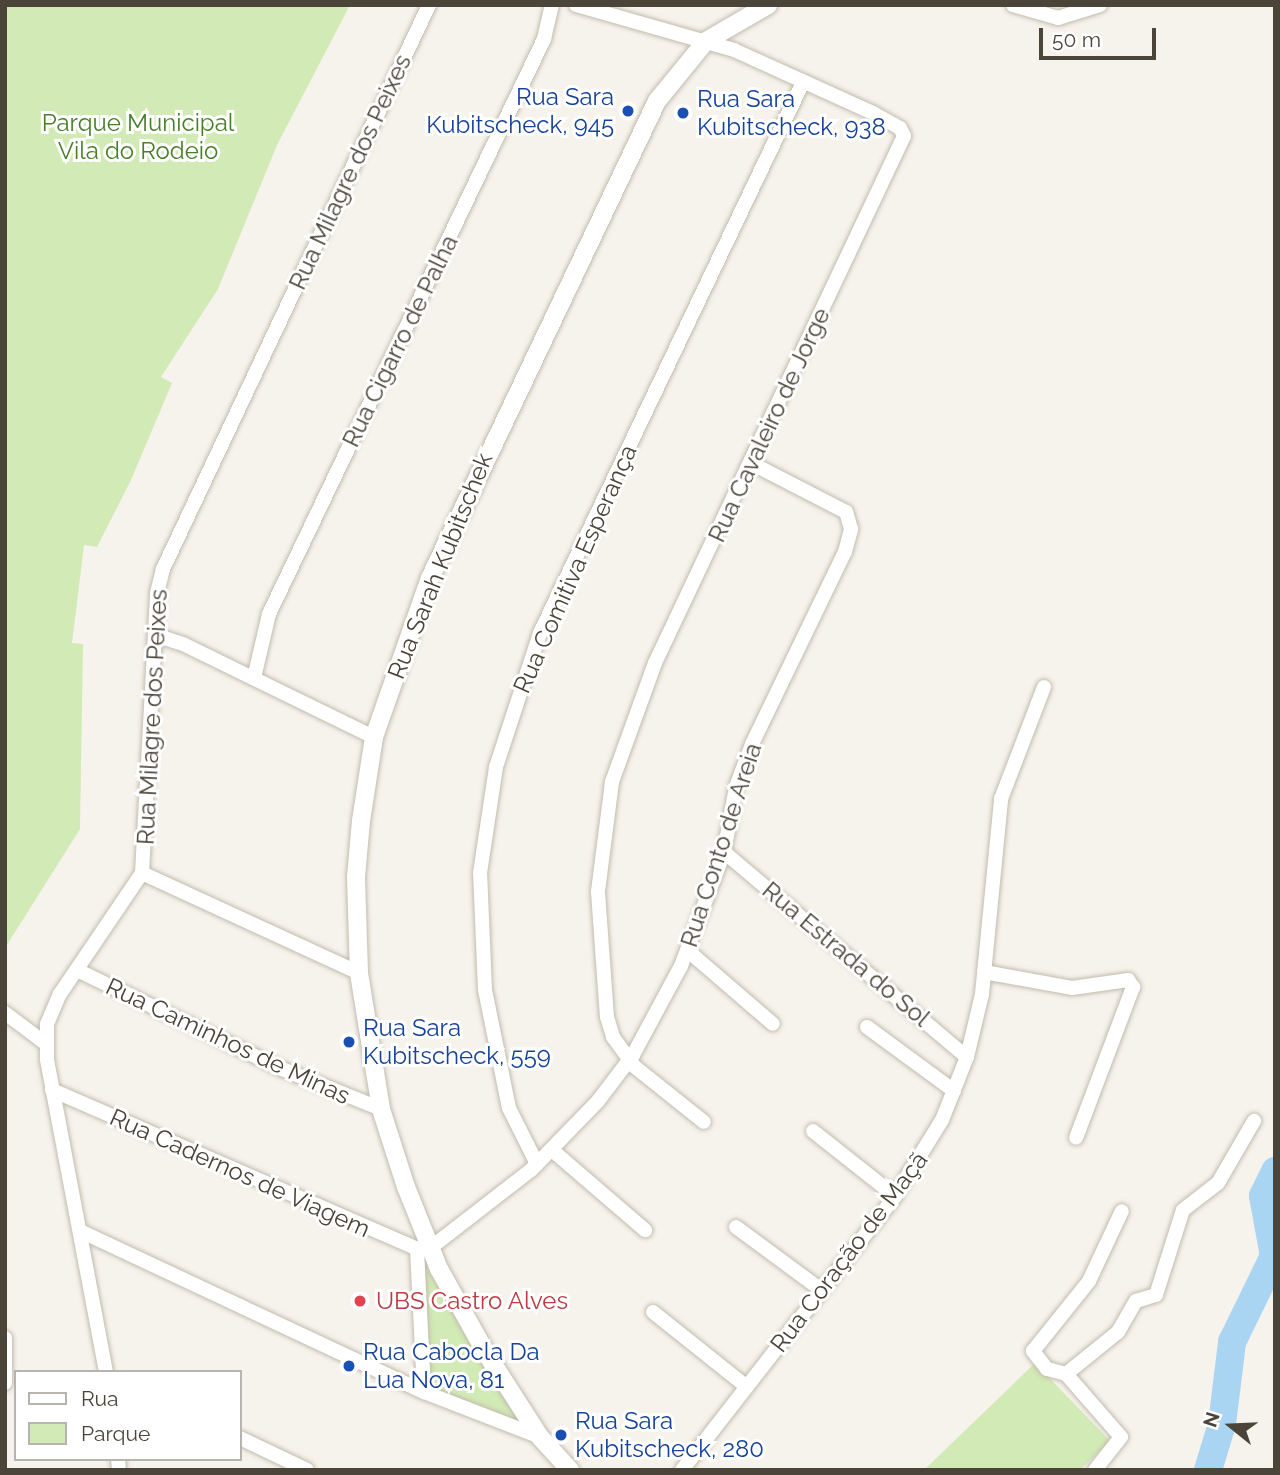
<!DOCTYPE html>
<html>
<head>
<meta charset="utf-8">
<style>
	body { margin:0 }
	#map { position:relative; width:1280px; height:1475px; overflow:hidden; background:#f6f3ec; font-family:Raleway,sans-serif }
	div>[style] { position:absolute }
	.green>* { inset:0; background:#d2eab5 }
	.river>* { height:28px; margin:-14px; padding:0 14px; transform-origin:14px; border-radius:14px; background:#a9d4f2 }
	.roads { filter:drop-shadow(0 0 2px #c2bbae) drop-shadow(0 0 2px #c2bbae) }
	.minor>* { height:14px; margin:-7px; padding:0 7px; transform-origin:7px; border-radius:7px; background:#fff }
	.tertiary>* { height:18px; margin:-9px; padding:0 9px; transform-origin:9px; border-radius:9px; background:#fff }
	.dots>* { width:19px; height:19px; translate:-50% -50%; box-sizing:border-box; border:4px solid #fff; border-radius:50% }
	span { translate:-50% -50%; white-space:nowrap; text-align:center; line-height:1.15; -webkit-text-stroke:6px #fff; paint-order:stroke }
	.transit-label { font-size:24px; color:#164399 }
	.right { translate:-100% -50%; text-align:right }
	.left { translate:0 -50%; text-align:left }
	.park-label { font-size:24px; color:#4a7f2a }
	.street-label { font-size:24px; color:#4b4439 }
	.health-label { font-size:24px; color:#be3a42 }
	.frame { position:absolute; inset:0; border:7px solid #4b4439; pointer-events:none }
	.legend { position:absolute; left:14px; top:1370px; width:228px; height:91px; box-sizing:border-box; background:#fff; border:2px solid #b7b4b0; margin:0; padding:9px 12px; list-style:none; font-size:21px; color:#4b4439 }
	.legend li { display:flex; align-items:center; gap:14px; height:35px }
	.legend b { width:35px; border:2px solid #b7b4b0 }
	.north { position:absolute; left:1196px; top:1391px; width:70px; height:70px; -webkit-text-stroke:5px #fff; paint-order:stroke; rotate:288deg; font-size:19px; font-weight:700; line-height:28px; text-align:center; color:#4b4439 }
	.north::after { content:''; display:block; margin:auto; width:24px; height:32px; background:#4b4439; clip-path:polygon(50% 0,100% 100%,50% 72%,0 100%) }
	.scale { position:absolute; left:1039px; top:28px; width:117px; height:32px; box-sizing:border-box; border:4px solid #4b4439; border-top:0; padding-left:9px; font-size:21px; line-height:24px; white-space:nowrap; color:#4b4439; -webkit-text-stroke:5px #fff; paint-order:stroke }
</style>
</head>
<body>
<div id="map">
	<div class="green">
		<i style="clip-path:polygon(5px 5px,350px 5px,277px 145px,218px 289px,161px 377px,172px 383px,131px 480px,97px 547px,84px 545px,72px 643px,83px 644px,80px 829px,5px 948px)"></i>
		<i style="clip-path:polygon(421px 1259px,519px 1421px,430px 1387px)"></i>
		<i style="clip-path:polygon(1035px 1363px,1110px 1441px,1080px 1470px,924px 1470px)"></i>
	</div>
	<div class="river">
		<i style="left:1208px;top:1470px;width:48px;rotate:-73.1deg"></i>
		<i style="left:1222px;top:1424px;width:83px;rotate:-83deg"></i>
		<i style="left:1232px;top:1342px;width:96px;rotate:-64deg"></i>
		<i style="left:1274px;top:1256px;width:61px;rotate:-100.4deg"></i>
		<i style="left:1263px;top:1196px;width:28px;rotate:-64deg"></i>
	</div>
	<div class="roads">
		<div class="minor">
			<i style="left:576px;top:5px;width:164px;rotate:15.9deg"></i>
			<i style="left:734px;top:50px;width:153px;rotate:24.4deg"></i>
			<i style="left:873px;top:113px;width:31px;rotate:29deg"></i>
			<i style="left:900px;top:128px;width:9px;rotate:63deg"></i>
			<i style="left:904px;top:136px;width:583px;rotate:115.29deg"></i>
			<i style="left:655px;top:663px;width:127px;rotate:109.9deg"></i>
			<i style="left:612px;top:782px;width:111px;rotate:97.3deg"></i>
			<i style="left:598px;top:892px;width:125px;rotate:85.9deg"></i>
			<i style="left:607px;top:1017px;width:21px;rotate:73deg"></i>
			<i style="left:613px;top:1037px;width:37px;rotate:54deg"></i>
			<i style="left:635px;top:1067px;width:88px;rotate:38.6deg"></i>
			<i style="left:1013px;top:5px;width:47px;rotate:16.1deg"></i>
			<i style="left:1058px;top:18px;width:44px;rotate:-17.2deg"></i>
			<i style="left:155px;top:635px;width:29px;rotate:18deg"></i>
			<i style="left:183px;top:644px;width:212px;rotate:26deg"></i>
			<i style="left:254px;top:678px;width:66px;rotate:-76.8deg"></i>
			<i style="left:269px;top:614px;width:637px;rotate:-64.44deg"></i>
			<i style="left:544px;top:39px;width:35px;rotate:-77deg"></i>
			<i style="left:724px;top:852px;width:318px;rotate:40.2deg"></i>
			<i style="left:142px;top:873px;width:239px;rotate:24.7deg"></i>
			<i style="left:687px;top:950px;width:113px;rotate:40.7deg"></i>
			<i style="left:77px;top:970px;width:228px;rotate:25.8deg"></i>
			<i style="left:282px;top:1069px;width:107px;rotate:22deg"></i>
			<i style="left:984px;top:972px;width:89px;rotate:10.3deg"></i>
			<i style="left:1072px;top:988px;width:57px;rotate:-8.1deg"></i>
			<i style="left:1128px;top:980px;width:9px;rotate:54deg"></i>
			<i style="left:1133px;top:987px;width:161px;rotate:110.7deg"></i>
			<i style="left:5px;top:1013px;width:50px;rotate:36.9deg"></i>
			<i style="left:867px;top:1027px;width:108px;rotate:36.3deg"></i>
			<i style="left:52px;top:1090px;width:398px;rotate:23.5deg"></i>
			<i style="left:417px;top:1249px;width:12px"></i>
			<i style="left:429px;top:1249px;width:129px;rotate:-37.8deg"></i>
			<i style="left:531px;top:1170px;width:96px;rotate:-45.8deg"></i>
			<i style="left:598px;top:1101px;width:58px;rotate:-52.7deg"></i>
			<i style="left:633px;top:1055px;width:101px;rotate:-61.7deg"></i>
			<i style="left:681px;top:966px;width:122px;rotate:-69.3deg"></i>
			<i style="left:724px;top:852px;width:66px;rotate:-79.5deg"></i>
			<i style="left:736px;top:787px;width:46px;rotate:-69.6deg"></i>
			<i style="left:752px;top:744px;width:213px;rotate:-64.2deg"></i>
			<i style="left:845px;top:552px;width:24px;rotate:-75deg"></i>
			<i style="left:851px;top:529px;width:18px;rotate:-106deg"></i>
			<i style="left:846px;top:512px;width:107px;rotate:-152.7deg"></i>
			<i style="left:813px;top:1131px;width:105px;rotate:38.4deg"></i>
			<i style="left:552px;top:1150px;width:123px;rotate:40.7deg"></i>
			<i style="left:537px;top:1164px;width:63px;rotate:-116.6deg"></i>
			<i style="left:509px;top:1108px;width:120px;rotate:-101.5deg"></i>
			<i style="left:485px;top:990px;width:117px;rotate:-92.4deg"></i>
			<i style="left:480px;top:873px;width:107px;rotate:-81.4deg"></i>
			<i style="left:496px;top:767px;width:141px;rotate:-71.8deg"></i>
			<i style="left:540px;top:633px;width:611px;rotate:-64.48deg"></i>
			<i style="left:736px;top:1227px;width:106px;rotate:36.5deg"></i>
			<i style="left:80px;top:1231px;width:380px;rotate:25.1deg"></i>
			<i style="left:424px;top:1392px;width:124px;rotate:21.2deg"></i>
			<i style="left:417px;top:1249px;width:143px;rotate:87.2deg"></i>
			<i style="left:653px;top:1312px;width:120px;rotate:38.6deg"></i>
			<i style="left:5px;top:1338px;width:45px;rotate:90deg"></i>
			<i style="left:106px;top:1372px;width:319px;rotate:-100.7deg"></i>
			<i style="left:47px;top:1059px;width:35px;rotate:-90deg"></i>
			<i style="left:47px;top:1024px;width:33px;rotate:-67deg"></i>
			<i style="left:60px;top:994px;width:146px;rotate:-55.9deg"></i>
			<i style="left:142px;top:873px;width:280px;rotate:-86.9deg"></i>
			<i style="left:157px;top:593px;width:25px;rotate:-76deg"></i>
			<i style="left:163px;top:569px;width:624px;rotate:-64.75deg"></i>
			<i style="left:1066px;top:1374px;width:20px;rotate:-165deg"></i>
			<i style="left:1047px;top:1369px;width:23px;rotate:-128deg"></i>
			<i style="left:1033px;top:1351px;width:90px;rotate:-51.3deg"></i>
			<i style="left:1089px;top:1281px;width:77px;rotate:-64.8deg"></i>
			<i style="left:240px;top:1438px;width:74px;rotate:25.5deg"></i>
			<i style="left:118px;top:1459px;width:11px;rotate:85deg"></i>
			<i style="left:682px;top:1470px;width:347px;rotate:-52.1deg"></i>
			<i style="left:895px;top:1196px;width:89px;rotate:-58.3deg"></i>
			<i style="left:942px;top:1120px;width:68px;rotate:-68.4deg"></i>
			<i style="left:967px;top:1057px;width:65px;rotate:-76.6deg"></i>
			<i style="left:982px;top:994px;width:196px;rotate:-84.4deg"></i>
			<i style="left:1001px;top:799px;width:120px;rotate:-69deg"></i>
			<i style="left:1095px;top:1470px;width:42px;rotate:-51.8deg"></i>
			<i style="left:1121px;top:1437px;width:84px;rotate:-131.1deg"></i>
			<i style="left:1066px;top:1374px;width:67px;rotate:-38.9deg"></i>
			<i style="left:1118px;top:1332px;width:36px;rotate:-60deg"></i>
			<i style="left:1136px;top:1301px;width:21px;rotate:-17deg"></i>
			<i style="left:1156px;top:1295px;width:89px;rotate:-72.4deg"></i>
			<i style="left:1183px;top:1210px;width:44px;rotate:-37.6deg"></i>
			<i style="left:1218px;top:1183px;width:72px;rotate:-59.9deg"></i>
		</div>
		<div class="tertiary">
			<i style="left:570px;top:1470px;width:45px;rotate:-132.3deg"></i>
			<i style="left:540px;top:1437px;width:100px;rotate:-122.7deg"></i>
			<i style="left:486px;top:1353px;width:96px;rotate:-119.2deg"></i>
			<i style="left:439px;top:1269px;width:88px;rotate:-111.9deg"></i>
			<i style="left:406px;top:1187px;width:82px;rotate:-107.8deg"></i>
			<i style="left:381px;top:1109px;width:138px;rotate:-99.2deg"></i>
			<i style="left:359px;top:973px;width:96px;rotate:-91.8deg"></i>
			<i style="left:356px;top:877px;width:56px;rotate:-84.9deg"></i>
			<i style="left:361px;top:821px;width:85px;rotate:-81.2deg"></i>
			<i style="left:374px;top:737px;width:169px;rotate:-70.6deg"></i>
			<i style="left:430px;top:578px;width:528px;rotate:-64.55deg"></i>
			<i style="left:657px;top:101px;width:77px;rotate:-50.8deg"></i>
			<i style="left:706px;top:41px;width:72px;rotate:-30.1deg"></i>
		</div>
	</div>
	<div class="dots">
		<i style="left:628px;top:111px;background:#1a4fb4"></i>
		<i style="left:683px;top:113px;background:#1a4fb4"></i>
		<i style="left:349px;top:1042px;background:#1a4fb4"></i>
		<i style="left:360px;top:1301px;background:#e0444e"></i>
		<i style="left:349px;top:1366px;background:#1a4fb4"></i>
		<i style="left:561px;top:1435px;background:#1a4fb4"></i>
	</div>
	<div class="transit-label">
		<span class="right" style="left:614px;top:111px">Rua Sara<br>Kubitscheck, 945</span>
		<span class="left" style="left:697px;top:113px">Rua Sara<br>Kubitscheck, 938</span>
		<span class="left" style="left:363px;top:1042px">Rua Sara<br>Kubitscheck, 559</span>
		<span class="left" style="left:363px;top:1366px">Rua Cabocla Da<br>Lua Nova, 81</span>
		<span class="left" style="left:575px;top:1435px">Rua Sara<br>Kubitscheck, 280</span>
	</div>
	<div class="park-label">
		<span style="left:138px;top:137px">Parque Municipal<br>Vila do Rodeio</span>
	</div>
	<div class="street-label">
		<span style="left:350px;top:172px;rotate:-65deg">Rua Milagre dos Peixes</span>
		<span style="left:400px;top:341px;rotate:-64deg">Rua Cigarro de Palha</span>
		<span style="left:769px;top:425px;rotate:-65deg">Rua Cavaleiro de Jorge</span>
		<span style="left:440px;top:566px;rotate:-68deg">Rua Sarah Kubitschek</span>
		<span style="left:575px;top:569px;rotate:-66deg">Rua Comitiva Esperança</span>
		<span style="left:152px;top:717px;rotate:-87deg">Rua Milagre dos Peixes</span>
		<span style="left:721px;top:845px;rotate:-72deg">Rua Conto de Areia</span>
		<span style="left:846px;top:954px;rotate:40deg">Rua Estrada do Sol</span>
		<span style="left:228px;top:1041px;rotate:25deg">Rua Caminhos de Minas</span>
		<span style="left:240px;top:1173px;rotate:24deg">Rua Cadernos de Viagem</span>
		<span style="left:849px;top:1252px;rotate:-53deg">Rua Coração de Maçã</span>
	</div>
	<div class="health-label">
		<span class="left" style="left:376px;top:1301px">UBS Castro Alves</span>
	</div>
	<div class="frame"></div>
	<ul class="legend">
	<li><b style="height:9px;background:#fff"></b>Rua</li>
	<li><b style="height:19px;background:#d2eab5"></b>Parque</li>
	</ul>
	<div class="north">N</div>
	<div class="scale">50 m</div>
</div>
</body>
</html>
